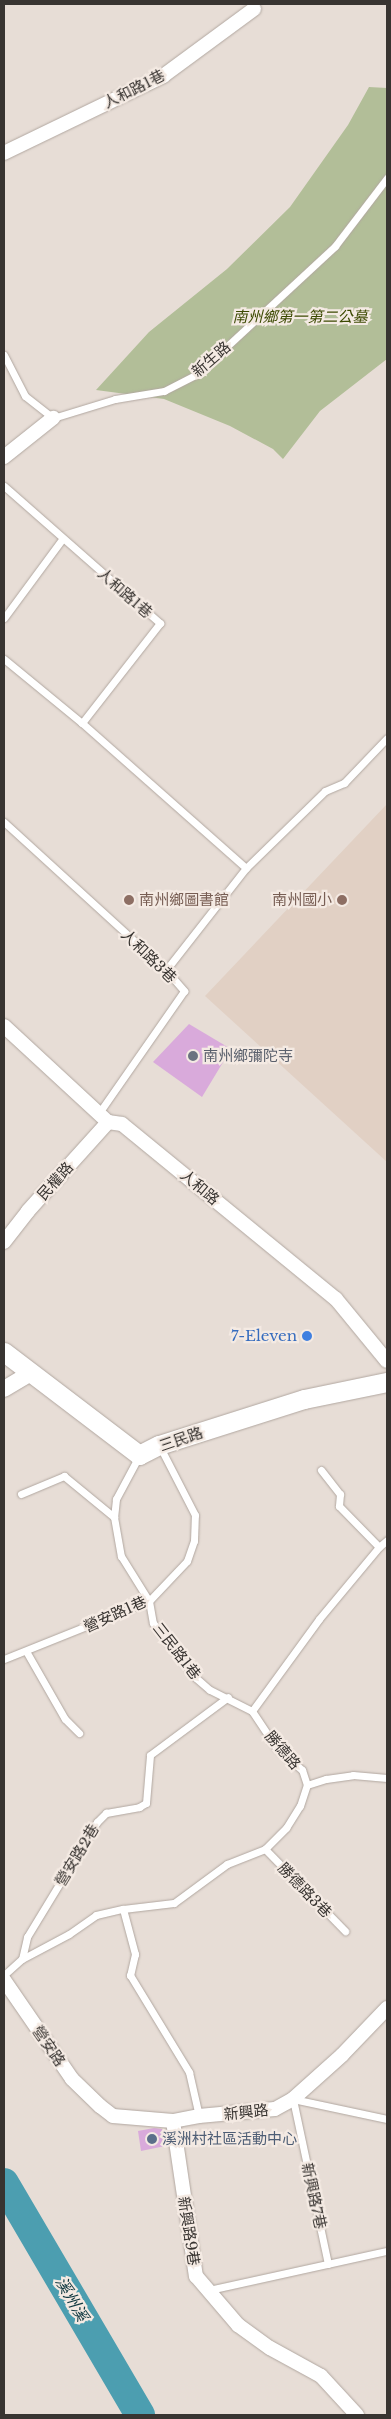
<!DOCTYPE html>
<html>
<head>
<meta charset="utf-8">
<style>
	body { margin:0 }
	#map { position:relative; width:391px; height:2419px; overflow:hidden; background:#e7ddd6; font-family:"Libre Baskerville","Noto Sans TC",serif }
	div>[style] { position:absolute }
	.built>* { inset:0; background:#e1d0c4 }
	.green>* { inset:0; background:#b2be98 }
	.river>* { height:30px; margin:-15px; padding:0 15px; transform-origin:15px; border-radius:15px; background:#4c9eb0 }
	.building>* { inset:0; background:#d9aadb }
	.roads { filter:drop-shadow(0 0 1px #b1a7a0) drop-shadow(0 0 1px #b1a7a0) }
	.service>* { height:7px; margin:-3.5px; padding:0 3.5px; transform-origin:3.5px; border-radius:3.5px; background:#fff }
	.minor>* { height:14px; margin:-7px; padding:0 7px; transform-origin:7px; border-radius:7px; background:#fff }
	.tertiary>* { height:16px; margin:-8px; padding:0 8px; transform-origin:8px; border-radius:8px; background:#fff }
	.secondary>* { height:19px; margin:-9.5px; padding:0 9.5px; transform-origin:9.5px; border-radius:9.5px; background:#fff }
	.dots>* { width:14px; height:14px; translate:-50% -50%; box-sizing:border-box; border:2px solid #f4eae3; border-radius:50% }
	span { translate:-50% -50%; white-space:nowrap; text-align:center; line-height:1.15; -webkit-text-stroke:4.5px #f4eae3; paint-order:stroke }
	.street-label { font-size:15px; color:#383431 }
	.park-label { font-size:15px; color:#3c4a02; font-style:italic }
	.education-label { font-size:15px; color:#785e54 }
	.left { translate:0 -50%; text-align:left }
	.right { translate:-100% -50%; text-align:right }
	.worship-label { font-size:15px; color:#5b616d }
	.shop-label { font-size:15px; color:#366cbe }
	.service-label { font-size:15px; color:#4e5e75 }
	.water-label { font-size:16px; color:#0f373f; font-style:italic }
	.frame { position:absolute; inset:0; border:5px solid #383431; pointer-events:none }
</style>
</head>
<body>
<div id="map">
	<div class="built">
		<i style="clip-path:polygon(387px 804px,387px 1162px,205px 996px)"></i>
	</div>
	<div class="green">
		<i style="clip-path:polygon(369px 87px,387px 88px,387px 359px,320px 411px,283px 459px,273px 449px,230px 426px,164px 399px,96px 390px,149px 332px,227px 269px,290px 207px,348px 125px)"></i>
	</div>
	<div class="river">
		<i style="left:4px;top:2183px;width:269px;rotate:59.6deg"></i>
	</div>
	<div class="building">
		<i style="clip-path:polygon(189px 1024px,231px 1049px,202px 1097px,153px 1062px)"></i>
		<i style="clip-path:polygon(154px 2128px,162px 2129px,165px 2146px,141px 2151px,138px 2131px)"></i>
	</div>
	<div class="roads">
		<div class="service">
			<i style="left:4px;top:355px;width:46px;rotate:62.9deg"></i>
			<i style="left:25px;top:396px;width:36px;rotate:38deg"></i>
			<i style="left:53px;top:418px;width:65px;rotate:-17deg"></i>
			<i style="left:115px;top:399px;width:50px;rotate:-9.3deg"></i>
			<i style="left:164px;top:391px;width:37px;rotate:-27deg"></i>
			<i style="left:197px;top:374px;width:188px;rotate:-42.8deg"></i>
			<i style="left:335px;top:246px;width:86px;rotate:-52.6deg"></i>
			<i style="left:4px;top:486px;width:208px;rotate:41.3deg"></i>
			<i style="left:160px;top:623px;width:127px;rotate:128deg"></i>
			<i style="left:4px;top:618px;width:99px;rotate:-53.6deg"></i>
			<i style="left:4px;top:659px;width:101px;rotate:39.4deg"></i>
			<i style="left:82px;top:723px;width:219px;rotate:41.5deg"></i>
			<i style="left:4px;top:822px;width:219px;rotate:42.4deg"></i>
			<i style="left:166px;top:970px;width:28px;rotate:49deg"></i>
			<i style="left:184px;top:991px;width:149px;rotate:124.9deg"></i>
			<i style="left:166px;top:970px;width:130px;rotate:-51.9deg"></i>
			<i style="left:246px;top:868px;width:110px;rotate:-44.3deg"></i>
			<i style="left:325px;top:791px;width:21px;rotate:-23deg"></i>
			<i style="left:344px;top:783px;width:62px;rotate:-46.3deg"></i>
			<i style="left:139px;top:1456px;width:49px;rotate:118.1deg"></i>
			<i style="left:116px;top:1499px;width:18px;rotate:96deg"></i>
			<i style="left:114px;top:1517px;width:40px;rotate:80deg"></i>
			<i style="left:121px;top:1556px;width:53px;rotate:58.1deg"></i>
			<i style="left:149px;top:1601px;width:22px;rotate:80deg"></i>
			<i style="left:153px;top:1623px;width:70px;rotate:52deg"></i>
			<i style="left:196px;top:1678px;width:18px;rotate:41deg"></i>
			<i style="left:210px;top:1690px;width:47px;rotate:26.6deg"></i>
			<i style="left:321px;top:1470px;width:31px;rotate:52deg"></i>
			<i style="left:340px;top:1494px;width:12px;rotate:95deg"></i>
			<i style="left:339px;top:1506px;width:57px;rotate:45.7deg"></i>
			<i style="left:21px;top:1494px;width:47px;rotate:-22.7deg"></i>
			<i style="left:64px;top:1476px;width:65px;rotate:39.4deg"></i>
			<i style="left:26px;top:1651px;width:78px;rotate:60.2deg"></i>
			<i style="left:65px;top:1719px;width:20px;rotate:45deg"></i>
			<i style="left:4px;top:1659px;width:156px;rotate:-21.8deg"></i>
			<i style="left:149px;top:1601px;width:55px;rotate:-46.5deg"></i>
			<i style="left:187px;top:1561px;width:21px;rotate:-71deg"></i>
			<i style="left:194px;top:1541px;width:26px;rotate:-88deg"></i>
			<i style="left:195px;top:1515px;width:79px;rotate:-117.2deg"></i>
			<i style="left:307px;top:1785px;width:20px;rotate:-18deg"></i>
			<i style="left:326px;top:1779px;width:27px;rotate:-8deg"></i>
			<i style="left:353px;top:1775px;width:34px;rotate:5deg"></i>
			<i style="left:265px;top:1849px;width:115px;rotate:45.7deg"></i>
			<i style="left:123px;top:1909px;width:47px;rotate:75.1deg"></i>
			<i style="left:135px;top:1954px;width:22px;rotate:103deg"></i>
			<i style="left:130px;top:1975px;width:114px;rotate:58.7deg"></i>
			<i style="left:189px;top:2072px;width:45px;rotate:77.2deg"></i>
			<i style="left:22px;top:1959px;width:23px;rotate:-77deg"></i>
			<i style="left:27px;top:1937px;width:135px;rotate:-58.7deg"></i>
			<i style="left:97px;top:1822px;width:13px;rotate:-45deg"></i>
			<i style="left:106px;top:1813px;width:34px;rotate:-10deg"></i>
			<i style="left:139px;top:1807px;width:8px;rotate:-30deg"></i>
			<i style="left:146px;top:1803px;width:48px;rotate:-85.2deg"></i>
			<i style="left:150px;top:1755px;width:97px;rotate:-36.6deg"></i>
			<i style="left:4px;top:1975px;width:24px;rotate:-42deg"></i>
			<i style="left:22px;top:1959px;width:53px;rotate:-28deg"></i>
			<i style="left:69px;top:1934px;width:33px;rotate:-35deg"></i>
			<i style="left:96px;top:1915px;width:28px;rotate:-13deg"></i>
			<i style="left:123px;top:1909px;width:51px;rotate:-6.7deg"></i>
			<i style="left:174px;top:1903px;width:66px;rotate:-36.3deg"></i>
			<i style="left:227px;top:1864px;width:41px;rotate:-21.5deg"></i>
			<i style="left:265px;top:1849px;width:30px;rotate:-45deg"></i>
			<i style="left:286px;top:1828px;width:26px;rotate:-58deg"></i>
			<i style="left:300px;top:1806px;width:22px;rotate:-72deg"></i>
			<i style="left:307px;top:1785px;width:16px;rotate:-108deg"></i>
			<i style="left:302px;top:1770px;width:35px;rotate:-139deg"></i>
			<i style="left:276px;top:1747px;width:43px;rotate:-123.7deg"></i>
			<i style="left:252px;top:1711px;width:114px;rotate:-53.9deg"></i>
			<i style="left:319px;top:1619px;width:94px;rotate:-50.2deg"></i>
			<i style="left:379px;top:1547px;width:11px;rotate:-41deg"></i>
			<i style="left:328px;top:2264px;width:169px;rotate:-102deg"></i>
			<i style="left:293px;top:2099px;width:96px;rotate:12deg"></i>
			<i style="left:209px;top:2290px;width:182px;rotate:-12.4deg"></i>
		</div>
		<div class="minor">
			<i style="left:4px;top:153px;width:177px;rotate:-25.8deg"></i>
			<i style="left:163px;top:76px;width:113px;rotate:-36.4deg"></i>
			<i style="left:4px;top:457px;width:63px;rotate:-38.5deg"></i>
			<i style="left:4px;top:1026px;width:142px;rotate:42.7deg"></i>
			<i style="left:108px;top:1122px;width:14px;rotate:8deg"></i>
			<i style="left:122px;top:1124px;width:276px;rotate:39.3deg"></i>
			<i style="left:336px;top:1299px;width:80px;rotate:50.6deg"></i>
			<i style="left:4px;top:1242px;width:39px;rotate:-52deg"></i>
			<i style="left:28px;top:1211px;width:120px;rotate:-48deg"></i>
			<i style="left:4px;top:1980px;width:120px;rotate:55.5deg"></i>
			<i style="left:72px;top:2079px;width:39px;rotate:44deg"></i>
			<i style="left:100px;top:2106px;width:16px;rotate:38deg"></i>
			<i style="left:113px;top:2116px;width:60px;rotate:4.8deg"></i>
			<i style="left:173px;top:2121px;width:26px;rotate:-11deg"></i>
			<i style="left:199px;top:2116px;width:76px;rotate:-5.3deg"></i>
			<i style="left:275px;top:2109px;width:21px;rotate:-29deg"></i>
			<i style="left:293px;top:2099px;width:66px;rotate:-41.9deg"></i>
			<i style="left:342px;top:2055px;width:65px;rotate:-46.2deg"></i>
			<i style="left:173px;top:2121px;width:157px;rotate:81.6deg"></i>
			<i style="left:196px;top:2276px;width:65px;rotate:49.4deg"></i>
			<i style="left:238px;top:2325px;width:39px;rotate:36deg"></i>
			<i style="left:270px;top:2348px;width:58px;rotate:28.8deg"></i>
			<i style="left:321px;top:2376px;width:53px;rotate:47.3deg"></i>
		</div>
		<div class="tertiary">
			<i style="left:4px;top:1389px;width:31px;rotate:-31deg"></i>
		</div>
		<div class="secondary">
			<i style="left:4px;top:1352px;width:170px;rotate:37.3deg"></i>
			<i style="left:139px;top:1455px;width:22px;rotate:-27deg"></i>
			<i style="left:159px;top:1445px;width:152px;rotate:-17.6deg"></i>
			<i style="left:304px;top:1399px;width:85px;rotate:-11.6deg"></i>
		</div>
	</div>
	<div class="dots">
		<i style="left:129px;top:900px;background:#8d6e63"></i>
		<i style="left:342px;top:900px;background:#8d6e63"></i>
		<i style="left:193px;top:1056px;background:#6b7280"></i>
		<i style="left:307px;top:1336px;background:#3f7fe0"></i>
		<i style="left:152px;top:2139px;background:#5c6f8a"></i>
	</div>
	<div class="street-label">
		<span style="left:134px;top:89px;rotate:-27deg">人和路1巷</span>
		<span style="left:211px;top:359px;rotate:-41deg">新生路</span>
		<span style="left:125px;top:593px;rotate:41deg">人和路1巷</span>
		<span style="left:149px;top:956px;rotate:44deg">人和路3巷</span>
		<span style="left:55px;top:1181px;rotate:-48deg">民權路</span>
		<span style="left:200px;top:1187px;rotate:40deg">人和路</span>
		<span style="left:181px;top:1439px;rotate:-19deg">三民路</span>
		<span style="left:115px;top:1614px;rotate:-24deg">營安路1巷</span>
		<span style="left:177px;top:1651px;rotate:52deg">三民路1巷</span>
		<span style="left:283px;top:1750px;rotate:49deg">勝德路</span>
		<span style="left:77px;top:1855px;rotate:-59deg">營安路2巷</span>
		<span style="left:305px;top:1890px;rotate:46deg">勝德路3巷</span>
		<span style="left:49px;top:2046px;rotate:55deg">營安路</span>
		<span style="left:246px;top:2112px;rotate:-6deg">新興路</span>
		<span style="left:314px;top:2196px;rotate:78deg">新興路7巷</span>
		<span style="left:189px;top:2231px;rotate:81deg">新興路9巷</span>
	</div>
	<div class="park-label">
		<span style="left:300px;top:317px">南州鄉第一第二公墓</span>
	</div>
	<div class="education-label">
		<span class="left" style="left:139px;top:900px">南州鄉圖書館</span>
		<span class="right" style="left:332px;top:900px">南州國小</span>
	</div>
	<div class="worship-label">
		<span class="left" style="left:203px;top:1056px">南州鄉彌陀寺</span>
	</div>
	<div class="shop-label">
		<span class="right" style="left:297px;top:1336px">7-Eleven</span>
	</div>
	<div class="service-label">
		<span class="left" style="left:162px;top:2139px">溪洲村社區活動中心</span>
	</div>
	<div class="water-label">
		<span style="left:72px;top:2299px;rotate:60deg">溪州溪</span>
	</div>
	<div class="frame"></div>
</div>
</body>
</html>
